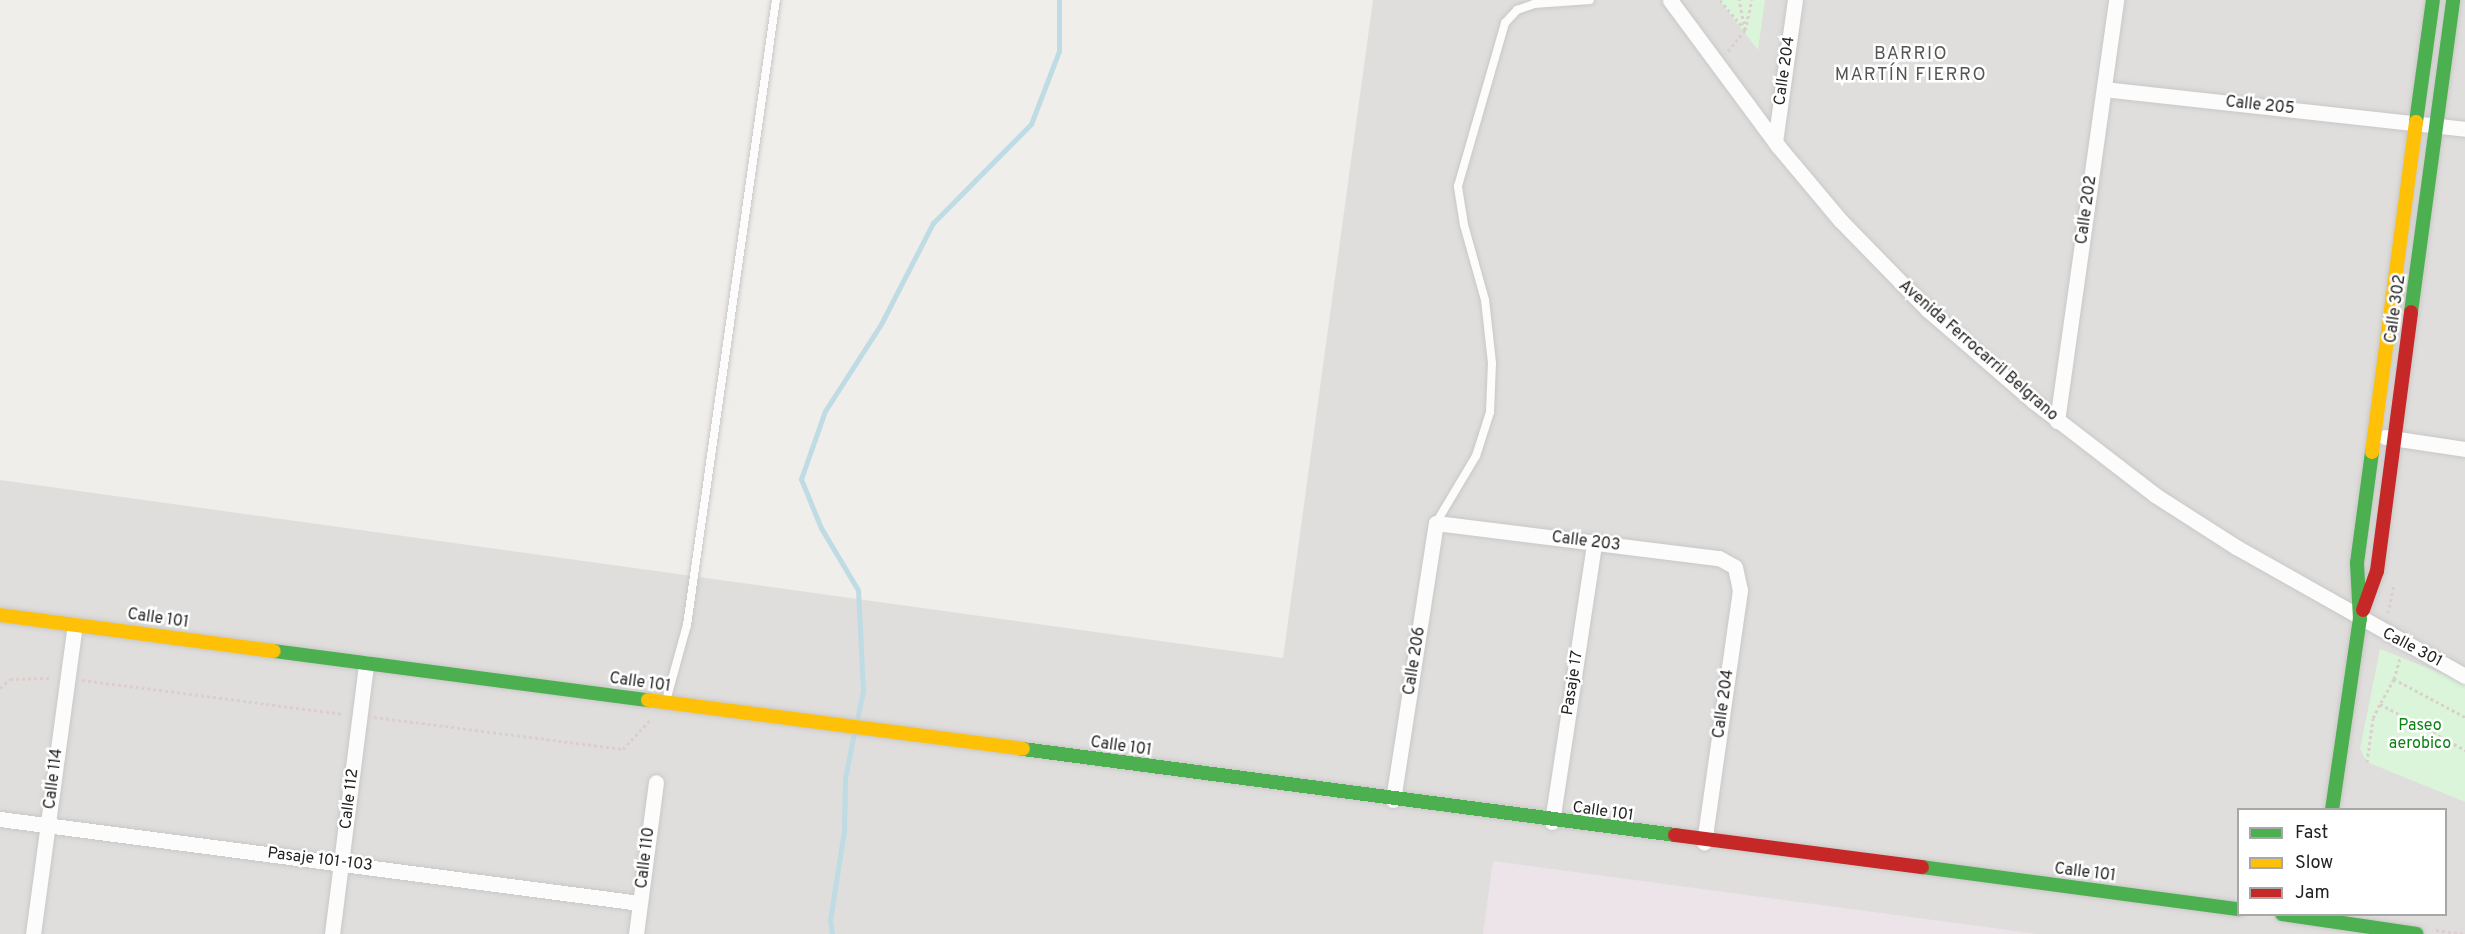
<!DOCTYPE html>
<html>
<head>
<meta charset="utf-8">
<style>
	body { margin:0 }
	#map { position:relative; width:2465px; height:934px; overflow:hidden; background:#f0eeeb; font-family:Overpass,sans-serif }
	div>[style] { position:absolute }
	.residential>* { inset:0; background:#dfdedc }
	.industrial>* { inset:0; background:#ede4e9 }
	.park>* { inset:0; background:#daf5da }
	.stream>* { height:5px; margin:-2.5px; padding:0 2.5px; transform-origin:2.5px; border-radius:2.5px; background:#bfdbe3 }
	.path>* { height:3px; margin-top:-1.5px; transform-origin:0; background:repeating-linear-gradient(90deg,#dccecd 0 3px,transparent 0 6px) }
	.roads { filter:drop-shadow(0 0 2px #c9c8c7) drop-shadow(0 0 2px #c9c8c7) }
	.lane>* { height:8px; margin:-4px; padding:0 4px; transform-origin:4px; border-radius:4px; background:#fdfcfc }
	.street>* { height:15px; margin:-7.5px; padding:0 7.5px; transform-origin:7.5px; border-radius:7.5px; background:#fdfcfc }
	.fast>* { height:14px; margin:-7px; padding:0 7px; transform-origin:7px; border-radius:7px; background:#4caf50 }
	.slow>* { height:14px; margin:-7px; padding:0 7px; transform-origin:7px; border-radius:7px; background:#ffc107 }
	.jam>* { height:14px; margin:-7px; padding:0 7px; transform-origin:7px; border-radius:7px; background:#c62828 }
	span { translate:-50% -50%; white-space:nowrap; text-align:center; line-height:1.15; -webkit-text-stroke:5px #fff; paint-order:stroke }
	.street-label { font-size:16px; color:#222 }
	.park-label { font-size:16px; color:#0c8416 }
	.neighbourhood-label { font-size:18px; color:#555; letter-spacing:1.5px }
	.legend { position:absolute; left:2237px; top:808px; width:210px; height:108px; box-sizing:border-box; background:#fff; border:2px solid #a7a7a7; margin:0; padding:8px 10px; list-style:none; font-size:18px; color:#222 }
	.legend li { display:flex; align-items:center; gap:12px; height:30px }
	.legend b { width:30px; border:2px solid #a7a7a7 }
</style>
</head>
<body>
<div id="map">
	<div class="residential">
		<i style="clip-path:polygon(evenodd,1373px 0,2465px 0,2465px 934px,0 934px,0 480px,1283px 658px,1373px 0,2238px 810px,2446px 810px,2446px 914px,2238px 914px,2238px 810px)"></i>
	</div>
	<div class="industrial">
		<i style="clip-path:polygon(1493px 861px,2037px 934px,1483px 934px)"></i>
	</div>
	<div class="park">
		<i style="clip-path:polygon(1719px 0,1765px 0,1758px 50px)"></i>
		<i style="clip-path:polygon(2380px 649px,2465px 683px,2465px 802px,2367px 762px,2360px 749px)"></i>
	</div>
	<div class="stream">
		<i style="left:856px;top:724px;width:34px;rotate:-78deg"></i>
		<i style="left:863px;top:691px;width:101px;rotate:-92.8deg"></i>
		<i style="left:858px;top:590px;width:72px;rotate:-120.8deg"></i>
		<i style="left:821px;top:528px;width:53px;rotate:-112.2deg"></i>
		<i style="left:801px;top:479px;width:72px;rotate:-70.6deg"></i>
		<i style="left:825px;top:411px;width:103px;rotate:-57.2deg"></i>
		<i style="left:881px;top:324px;width:114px;rotate:-62.8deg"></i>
		<i style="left:933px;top:223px;width:139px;rotate:-45.3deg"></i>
		<i style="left:1031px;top:124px;width:78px;rotate:-69deg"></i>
		<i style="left:1059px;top:51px;width:51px;rotate:-90deg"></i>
		<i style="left:832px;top:934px;width:14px;rotate:-98deg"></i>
		<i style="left:830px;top:920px;width:90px;rotate:-81.1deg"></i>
		<i style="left:844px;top:831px;width:53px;rotate:-88.9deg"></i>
		<i style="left:845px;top:778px;width:46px;rotate:-78.7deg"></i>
	</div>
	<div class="path">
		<i style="left:1720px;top:0;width:39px;rotate:50deg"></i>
		<i style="left:1745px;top:30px;width:31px;rotate:-77deg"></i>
		<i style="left:1728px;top:51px;width:27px;rotate:-51deg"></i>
		<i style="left:1745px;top:30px;width:31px;rotate:-101deg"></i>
		<i style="left:2388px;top:613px;width:29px;rotate:-78deg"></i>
		<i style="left:2394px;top:679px;width:22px;rotate:-74deg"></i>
		<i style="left:82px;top:680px;width:264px;rotate:7.4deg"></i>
		<i style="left:0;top:688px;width:13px;rotate:-42deg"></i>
		<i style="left:10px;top:679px;width:42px;rotate:-1.4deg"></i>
		<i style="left:374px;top:717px;width:251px;rotate:7.3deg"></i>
		<i style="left:623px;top:749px;width:40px;rotate:-47deg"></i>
		<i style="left:2465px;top:717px;width:81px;rotate:-151.8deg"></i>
		<i style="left:2394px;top:679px;width:29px;rotate:119deg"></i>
		<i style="left:2380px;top:704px;width:97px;rotate:28.4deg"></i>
		<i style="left:2367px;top:762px;width:44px;rotate:-82.2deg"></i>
		<i style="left:2373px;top:718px;width:16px;rotate:-63deg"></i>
		<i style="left:2436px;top:930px;width:28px;rotate:8deg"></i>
	</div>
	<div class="roads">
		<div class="lane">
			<i style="left:1436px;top:523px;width:78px;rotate:-59.2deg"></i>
			<i style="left:1476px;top:456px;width:46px;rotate:-72.3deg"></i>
			<i style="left:1490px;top:412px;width:49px;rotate:-87.7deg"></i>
			<i style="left:1492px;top:363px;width:63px;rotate:-96.3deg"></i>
			<i style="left:1485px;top:300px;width:78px;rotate:-105.6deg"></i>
			<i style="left:1464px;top:225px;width:39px;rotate:-99deg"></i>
			<i style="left:1458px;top:186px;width:170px;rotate:-73.9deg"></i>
			<i style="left:1505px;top:23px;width:18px;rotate:-47deg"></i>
			<i style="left:1517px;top:10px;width:18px;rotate:-19deg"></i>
			<i style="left:1534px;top:4px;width:56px;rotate:-4.1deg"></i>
			<i style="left:666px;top:701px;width:79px;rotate:-74.6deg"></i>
			<i style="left:687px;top:625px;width:631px;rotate:-81.9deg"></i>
		</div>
		<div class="street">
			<i style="left:1670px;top:0;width:182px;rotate:53.5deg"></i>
			<i style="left:1778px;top:146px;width:98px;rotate:50deg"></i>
			<i style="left:1841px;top:221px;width:124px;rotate:45.7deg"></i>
			<i style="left:1928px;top:310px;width:139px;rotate:40.9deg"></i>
			<i style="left:2033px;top:401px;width:154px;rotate:37.6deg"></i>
			<i style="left:2155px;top:495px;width:96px;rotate:32.7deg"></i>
			<i style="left:2236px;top:547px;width:263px;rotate:29.4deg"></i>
			<i style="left:2104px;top:89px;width:363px;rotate:6.3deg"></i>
			<i style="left:1775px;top:142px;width:143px;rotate:-82deg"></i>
			<i style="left:2057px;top:421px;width:425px;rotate:-82deg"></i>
			<i style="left:2385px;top:437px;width:81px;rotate:8.5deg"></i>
			<i style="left:1393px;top:800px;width:280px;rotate:-81.2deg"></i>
			<i style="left:1436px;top:523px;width:285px;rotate:7.1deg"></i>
			<i style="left:1719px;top:558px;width:18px;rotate:29deg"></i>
			<i style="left:1735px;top:567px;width:24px;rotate:78deg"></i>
			<i style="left:1740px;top:590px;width:255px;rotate:98.1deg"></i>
			<i style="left:0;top:819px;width:645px;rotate:7.48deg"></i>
			<i style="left:1552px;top:822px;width:282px;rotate:-81.4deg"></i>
			<i style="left:33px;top:934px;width:312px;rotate:-82.3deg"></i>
			<i style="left:332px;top:934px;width:273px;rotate:-82.8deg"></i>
			<i style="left:636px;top:934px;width:153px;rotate:-82.5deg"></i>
		</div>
		<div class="fast">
			<i style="left:2416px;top:122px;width:123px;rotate:-82.1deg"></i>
			<i style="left:2411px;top:312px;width:315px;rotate:-82.3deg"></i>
			<i style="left:274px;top:651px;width:377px;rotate:7.5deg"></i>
			<i style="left:1023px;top:749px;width:658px;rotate:7.51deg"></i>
			<i style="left:2332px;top:810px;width:193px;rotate:-81.7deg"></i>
			<i style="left:2360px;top:619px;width:56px;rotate:-93.1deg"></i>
			<i style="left:2357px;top:563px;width:112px;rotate:-82.3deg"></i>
			<i style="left:1922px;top:867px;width:319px;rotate:7.6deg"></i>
			<i style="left:2282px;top:914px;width:136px;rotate:8.4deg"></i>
		</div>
		<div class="slow">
			<i style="left:2372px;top:452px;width:333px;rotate:-82.4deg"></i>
			<i style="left:0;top:615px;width:276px;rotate:7.5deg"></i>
			<i style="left:648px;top:700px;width:378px;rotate:7.4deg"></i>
		</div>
		<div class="jam">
			<i style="left:2363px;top:610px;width:41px;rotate:-70.3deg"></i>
			<i style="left:2377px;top:571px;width:261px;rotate:-82.5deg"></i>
			<i style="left:1675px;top:835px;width:249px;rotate:7.4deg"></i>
		</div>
	</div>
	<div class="street-label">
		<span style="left:1785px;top:71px;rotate:-82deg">Calle 204</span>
		<span style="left:2260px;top:106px;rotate:6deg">Calle 205</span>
		<span style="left:2087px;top:210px;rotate:-82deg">Calle 202</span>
		<span style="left:2396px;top:309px;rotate:-82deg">Calle 302</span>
		<span style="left:1978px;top:351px;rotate:41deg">Avenida Ferrocarril Belgrano</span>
		<span style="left:1586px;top:542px;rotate:7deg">Calle 203</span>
		<span style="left:158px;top:619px;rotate:8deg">Calle 101</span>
		<span style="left:2412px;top:648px;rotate:28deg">Calle 301</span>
		<span style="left:1415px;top:661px;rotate:-81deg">Calle 206</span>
		<span style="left:640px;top:683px;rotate:8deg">Calle 101</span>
		<span style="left:1573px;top:683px;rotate:-81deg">Pasaje 17</span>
		<span style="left:1724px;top:704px;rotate:-82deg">Calle 204</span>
		<span style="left:1121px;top:747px;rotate:8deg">Calle 101</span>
		<span style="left:54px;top:779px;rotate:-83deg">Calle 114</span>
		<span style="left:350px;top:799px;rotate:-83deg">Calle 112</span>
		<span style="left:1603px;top:812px;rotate:8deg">Calle 101</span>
		<span style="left:646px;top:858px;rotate:-83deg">Calle 110</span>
		<span style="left:320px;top:860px;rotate:7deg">Pasaje 101-103</span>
		<span style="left:2085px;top:873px;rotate:7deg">Calle 101</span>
	</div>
	<div class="park-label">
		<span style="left:2420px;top:735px">Paseo<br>aerobico</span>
	</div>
	<div class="neighbourhood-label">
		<span style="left:1911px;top:66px">BARRIO<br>MARTÍN FIERRO</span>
	</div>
	<ul class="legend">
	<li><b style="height:8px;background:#4caf50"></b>Fast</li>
	<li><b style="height:8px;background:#ffc107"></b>Slow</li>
	<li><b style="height:8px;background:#c62828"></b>Jam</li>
	</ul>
</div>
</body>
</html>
